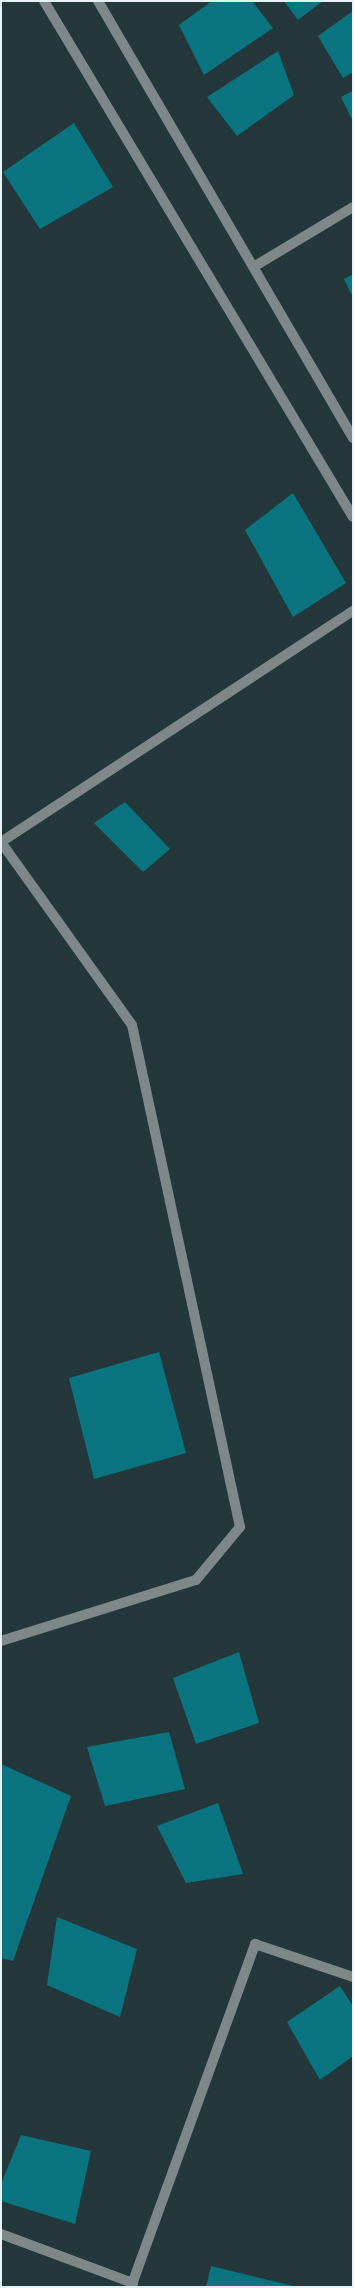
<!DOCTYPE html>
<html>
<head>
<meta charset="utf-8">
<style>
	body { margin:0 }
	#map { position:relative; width:354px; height:2288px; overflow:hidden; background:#24383b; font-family:Literata,serif }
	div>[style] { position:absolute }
	.building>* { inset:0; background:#0a7581 }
	.minor>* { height:10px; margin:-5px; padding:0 5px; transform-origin:5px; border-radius:5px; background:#7e8889 }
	span { translate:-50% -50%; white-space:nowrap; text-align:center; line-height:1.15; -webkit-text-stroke:3.5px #24383b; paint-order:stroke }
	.frame { position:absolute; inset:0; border:2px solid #e6f2f4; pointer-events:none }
</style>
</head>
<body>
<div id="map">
	<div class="building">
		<i style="clip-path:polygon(212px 1px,252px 1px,273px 28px,204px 75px,179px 25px)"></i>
		<i style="clip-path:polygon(284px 1px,323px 1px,298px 20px)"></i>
		<i style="clip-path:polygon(353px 11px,353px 72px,343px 78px,318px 36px)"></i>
		<i style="clip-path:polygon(278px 51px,294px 95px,237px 136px,207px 97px)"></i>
		<i style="clip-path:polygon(353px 91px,353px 121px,341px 97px)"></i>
		<i style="clip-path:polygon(74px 123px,113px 187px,40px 229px,3px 172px)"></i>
		<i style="clip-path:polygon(353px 274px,353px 297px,344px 279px)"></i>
		<i style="clip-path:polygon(293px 493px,346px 583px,293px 617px,245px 530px)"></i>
		<i style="clip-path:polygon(125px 802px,170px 849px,143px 872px,94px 823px)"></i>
		<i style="clip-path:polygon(159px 1352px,186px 1453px,94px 1479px,69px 1378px)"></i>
		<i style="clip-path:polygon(239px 1652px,259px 1723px,196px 1744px,173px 1678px)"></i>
		<i style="clip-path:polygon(169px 1732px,185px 1789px,105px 1806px,87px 1747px)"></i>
		<i style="clip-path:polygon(1px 1764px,71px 1796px,13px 1961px,1px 1958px)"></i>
		<i style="clip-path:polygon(218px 1803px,243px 1874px,186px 1883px,157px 1826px)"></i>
		<i style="clip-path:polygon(57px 1917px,137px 1949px,120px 2017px,47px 1985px)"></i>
		<i style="clip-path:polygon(340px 1986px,353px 2006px,353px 2056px,320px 2080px,287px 2022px)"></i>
		<i style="clip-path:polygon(21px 2135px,91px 2151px,75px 2224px,1px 2201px,1px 2184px)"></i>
		<i style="clip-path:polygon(211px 2266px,293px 2286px,293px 2287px,206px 2287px)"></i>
	</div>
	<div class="minor">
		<i style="left:44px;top:1px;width:601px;rotate:59.09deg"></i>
		<i style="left:98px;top:1px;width:506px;rotate:59.74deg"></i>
		<i style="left:255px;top:266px;width:114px;rotate:-31deg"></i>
		<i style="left:1px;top:842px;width:421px;rotate:-33.3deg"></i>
		<i style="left:1px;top:1641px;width:204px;rotate:-17.4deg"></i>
		<i style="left:196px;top:1580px;width:69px;rotate:-50.3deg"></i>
		<i style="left:240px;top:1527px;width:513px;rotate:-102.14deg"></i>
		<i style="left:132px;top:1025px;width:225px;rotate:-125.6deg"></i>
		<i style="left:1px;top:2234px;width:141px;rotate:20.4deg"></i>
		<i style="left:131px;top:2287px;width:365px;rotate:-70.1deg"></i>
		<i style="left:255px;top:1944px;width:103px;rotate:18.6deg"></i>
	</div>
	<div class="frame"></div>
</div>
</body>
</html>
